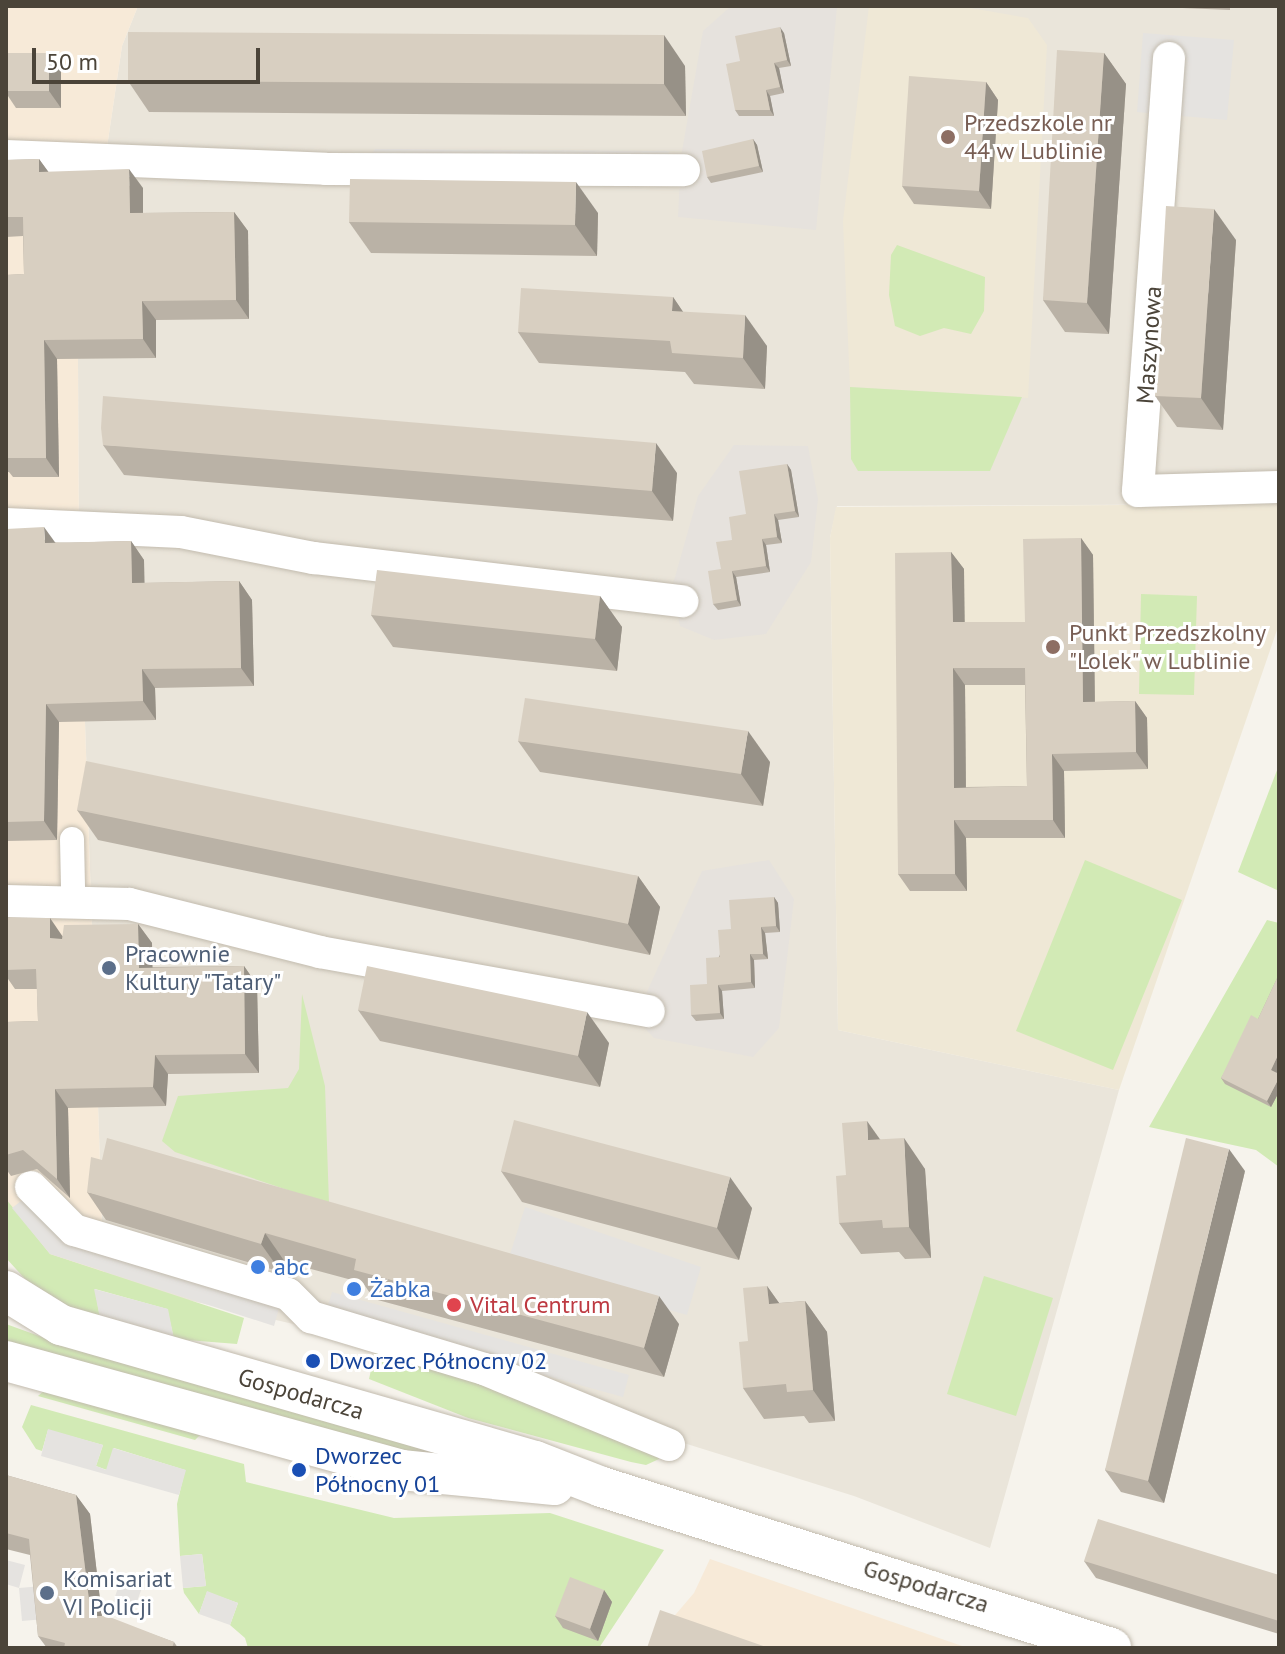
<!DOCTYPE html>
<html>
<head>
<meta charset="utf-8">
<style>
	body { margin:0 }
	#map { position:relative; width:1285px; height:1654px; overflow:hidden; background:#f6f3ec; font-family:"PT Sans",sans-serif }
	div>[style] { position:absolute }
	.residential>* { inset:0; background:#eae5da }
	.commercial>* { inset:0; background:#f7ead8 }
	.industrial>* { inset:0; background:#e6e2dd }
	.education>* { inset:0; background:#efe8d6 }
	.green>* { inset:0; background:#d2eab5 }
	.parking>* { inset:0; background:#e5e3e0 }
	.roads { filter:drop-shadow(0 0 2px #c2bbae) drop-shadow(0 0 2px #c2bbae) }
	.pedestrian>* { height:24px; margin:-12px; padding:0 12px; transform-origin:12px; border-radius:12px; background:#fff }
	.minor>* { height:32px; margin:-16px; padding:0 16px; transform-origin:16px; border-radius:16px; background:#fff }
	.tertiary>* { height:40px; margin:-20px; padding:0 20px; transform-origin:20px; border-radius:20px; background:#fff }
	.wall>* { inset:0; background:#bab2a6 }
	.shaded-wall>* { inset:0; background:#979187 }
	.building>* { inset:0; background:#d8cfc1 }
	.dots>* { width:22px; height:22px; translate:-50% -50%; box-sizing:border-box; border:4px solid #fff; border-radius:50% }
	span { translate:-50% -50%; white-space:nowrap; text-align:center; line-height:1.15; -webkit-text-stroke:6px #fff; paint-order:stroke }
	.education-label { font-size:24px; color:#785e54 }
	.left { translate:0 -50%; text-align:left }
	.street-label { font-size:24px; color:#4b4439 }
	.service-label { font-size:24px; color:#4e5e75 }
	.shop-label { font-size:24px; color:#366cbe }
	.health-label { font-size:24px; color:#be3a42 }
	.transit-label { font-size:24px; color:#164399 }
	.frame { position:absolute; inset:0; border:8px solid #4b4439; pointer-events:none }
	.scale { position:absolute; left:32px; top:48px; width:228px; height:36px; box-sizing:border-box; border:4px solid #4b4439; border-top:0; padding-left:10px; font-size:24px; line-height:28px; white-space:nowrap; color:#4b4439; -webkit-text-stroke:6px #fff; paint-order:stroke }
</style>
</head>
<body>
<div id="map">
	<div class="residential">
		<i style="clip-path:polygon(138px 6px,1279px 6px,1279px 504px,837px 506px,830px 538px,838px 1030px,1119px 1090px,990px 1548px,854px 1496px,324px 1331px,104px 1281px,79px 546px,77px 178px,103px 174px,122px 46px)"></i>
	</div>
	<div class="commercial">
		<i style="clip-path:polygon(6px 6px,138px 6px,122px 46px,103px 174px,77px 178px,79px 546px,104px 1281px,44px 1261px,6px 1206px)"></i>
		<i style="clip-path:polygon(710px 1559px,968px 1648px,647px 1648px,694px 1593px)"></i>
	</div>
	<div class="industrial">
		<i style="clip-path:polygon(731px 6px,837px 7px,816px 230px,678px 217px,681px 157px,703px 31px)"></i>
		<i style="clip-path:polygon(734px 445px,808px 446px,818px 499px,811px 562px,766px 634px,714px 640px,680px 626px,671px 591px,698px 496px)"></i>
		<i style="clip-path:polygon(769px 860px,794px 899px,779px 1028px,753px 1057px,654px 1038px,635px 1018px,702px 871px)"></i>
	</div>
	<div class="education">
		<i style="clip-path:polygon(869px 6px,959px 6px,1028px 18px,1047px 45px,1028px 398px,850px 387px,843px 221px)"></i>
		<i style="clip-path:polygon(1279px 504px,1279px 624px,1119px 1090px,838px 1030px,830px 538px,836px 507px)"></i>
	</div>
	<div class="green">
		<i style="clip-path:polygon(897px 245px,985px 277px,984px 311px,971px 334px,944px 328px,920px 336px,895px 326px,889px 295px,891px 255px)"></i>
		<i style="clip-path:polygon(850px 387px,1022px 397px,990px 471px,858px 471px,851px 459px)"></i>
		<i style="clip-path:polygon(1141px 594px,1197px 596px,1194px 695px,1139px 694px)"></i>
		<i style="clip-path:polygon(1279px 765px,1279px 891px,1238px 872px)"></i>
		<i style="clip-path:polygon(1085px 860px,1182px 900px,1113px 1070px,1016px 1031px)"></i>
		<i style="clip-path:polygon(1267px 920px,1279px 923px,1279px 1167px,1256px 1150px,1149px 1127px)"></i>
		<i style="clip-path:polygon(302px 994px,325px 1086px,329px 1204px,175px 1152px,162px 1141px,178px 1096px,288px 1088px,299px 1069px)"></i>
		<i style="clip-path:polygon(6px 1199px,50px 1254px,244px 1318px,237px 1344px,174px 1339px,167px 1309px,95px 1289px,100px 1318px,73px 1309px,26px 1280px,6px 1258px)"></i>
		<i style="clip-path:polygon(984px 1276px,1053px 1298px,1016px 1416px,947px 1394px)"></i>
		<i style="clip-path:polygon(6px 1324px,86px 1353px,474px 1458px,403px 1450px,6px 1343px)"></i>
		<i style="clip-path:polygon(375px 1352px,452px 1371px,657px 1451px,659px 1459px,646px 1465px,631px 1462px,468px 1418px,369px 1379px)"></i>
		<i style="clip-path:polygon(46px 1389px,200px 1435px,195px 1440px,38px 1396px)"></i>
		<i style="clip-path:polygon(31px 1405px,244px 1464px,246px 1482px,394px 1518px,550px 1513px,664px 1550px,599px 1648px,248px 1648px,245px 1638px,230px 1625px,238px 1603px,207px 1592px,199px 1614px,184px 1593px,183px 1588px,206px 1586px,202px 1554px,180px 1556px,177px 1504px,185px 1470px,114px 1448px,107px 1470px,96px 1466px,103px 1445px,48px 1430px,42px 1451px,36px 1449px,22px 1427px)"></i>
	</div>
	<div class="parking">
		<i style="clip-path:polygon(1143px 33px,1234px 40px,1227px 120px,1137px 112px)"></i>
		<i style="clip-path:polygon(375px 149px,670px 151px,659px 166px,363px 165px)"></i>
		<i style="clip-path:polygon(30px 1194px,280px 1305px,274px 1326px,50px 1254px,12px 1208px)"></i>
		<i style="clip-path:polygon(525px 1207px,701px 1267px,687px 1315px,507px 1264px)"></i>
		<i style="clip-path:polygon(94px 1289px,168px 1309px,174px 1339px,100px 1318px)"></i>
		<i style="clip-path:polygon(332px 1292px,629px 1375px,623px 1397px,325px 1315px)"></i>
		<i style="clip-path:polygon(48px 1429px,103px 1445px,96px 1466px,106px 1470px,113px 1448px,186px 1470px,179px 1495px,41px 1456px)"></i>
		<i style="clip-path:polygon(202px 1554px,206px 1586px,183px 1588px,180px 1556px)"></i>
		<i style="clip-path:polygon(6px 1560px,25px 1565px,19px 1588px,42px 1586px,45px 1619px,22px 1621px,19px 1588px,6px 1584px)"></i>
		<i style="clip-path:polygon(123px 1574px,144px 1582px,133px 1613px,112px 1605px)"></i>
		<i style="clip-path:polygon(207px 1591px,238px 1603px,230px 1625px,199px 1614px)"></i>
	</div>
	<div class="roads">
		<div class="pedestrian">
			<i style="left:72px;top:839px;width:48px;rotate:88.8deg"></i>
		</div>
		<div class="minor">
			<i style="left:1169px;top:58px;width:434px;rotate:94.1deg"></i>
			<i style="left:1138px;top:491px;width:141px;rotate:-1.6deg"></i>
			<i style="left:6px;top:156px;width:320px;rotate:2.3deg"></i>
			<i style="left:326px;top:169px;width:358px;rotate:0.2deg"></i>
			<i style="left:6px;top:524px;width:175px;rotate:2.6deg"></i>
			<i style="left:181px;top:532px;width:136px;rotate:11.1deg"></i>
			<i style="left:314px;top:558px;width:371px;rotate:6.7deg"></i>
			<i style="left:6px;top:901px;width:123px;rotate:1.4deg"></i>
			<i style="left:129px;top:904px;width:197px;rotate:14.1deg"></i>
			<i style="left:320px;top:952px;width:334px;rotate:10.2deg"></i>
			<i style="left:31px;top:1187px;width:61px;rotate:45deg"></i>
			<i style="left:74px;top:1230px;width:223px;rotate:16.7deg"></i>
			<i style="left:288px;top:1294px;width:33px;rotate:45deg"></i>
			<i style="left:311px;top:1317px;width:181px;rotate:16.7deg"></i>
			<i style="left:484px;top:1369px;width:200px;rotate:22.3deg"></i>
		</div>
		<div class="tertiary">
			<i style="left:6px;top:1291px;width:65px;rotate:31.7deg"></i>
			<i style="left:61px;top:1325px;width:493px;rotate:16deg"></i>
			<i style="left:535px;top:1461px;width:72px;rotate:21.2deg"></i>
			<i style="left:602px;top:1487px;width:534px;rotate:17.55deg"></i>
			<i style="left:6px;top:1361px;width:410px;rotate:15.4deg"></i>
			<i style="left:401px;top:1470px;width:154px;rotate:5.6deg"></i>
		</div>
	</div>
	<div class="wall">
		<i style="clip-path:polygon(1135px 6px,1230px 6px,1230px 10px)"></i>
		<i style="clip-path:polygon(784px 33px,791px 66px,779px 68px,784px 93px,770px 96px,774px 116px,739px 116px,735px 110px,740px 61px)"></i>
		<i style="clip-path:polygon(6px 53px,61px 70px,61px 108px,16px 108px,6px 93px)"></i>
		<i style="clip-path:polygon(1104px 53px,1126px 84px,1109px 334px,1065px 332px,1043px 300px)"></i>
		<i style="clip-path:polygon(685px 66px,686px 116px,149px 112px,128px 81px)"></i>
		<i style="clip-path:polygon(986px 82px,998px 100px,991px 209px,914px 204px,902px 186px)"></i>
		<i style="clip-path:polygon(753px 139px,757px 145px,763px 172px,711px 183px,707px 177px)"></i>
		<i style="clip-path:polygon(39px 159px,48px 172px,143px 188px,143px 213px,234px 212px,248px 231px,249px 319px,156px 320px,156px 358px,57px 359px,59px 477px,13px 477px,9px 472px,6px 472px,6px 275px,24px 274px,23px 236px,6px 237px,6px 160px)"></i>
		<i style="clip-path:polygon(598px 213px,597px 256px,371px 253px,349px 222px)"></i>
		<i style="clip-path:polygon(1236px 240px,1223px 430px,1177px 427px,1155px 396px)"></i>
		<i style="clip-path:polygon(673px 297px,683px 312px,767px 346px,765px 389px,694px 384px,685px 372px,539px 363px,518px 332px)"></i>
		<i style="clip-path:polygon(103px 445px,677px 473px,673px 521px,124px 475px)"></i>
		<i style="clip-path:polygon(787px 464px,791px 470px,799px 517px,778px 520px,782px 543px,766px 545px,770px 572px,736px 577px,741px 606px,718px 610px,713px 604px,721px 569px,732px 540px,746px 514px)"></i>
		<i style="clip-path:polygon(6px 529px,56px 543px,131px 541px,144px 560px,144px 583px,239px 581px,252px 600px,254px 686px,155px 688px,156px 720px,59px 722px,57px 840px,6px 841px)"></i>
		<i style="clip-path:polygon(evenodd,1081px 538px,1093px 555px,1095px 702px,1135px 701px,1147px 718px,1148px 769px,1064px 771px,1065px 838px,966px 838px,967px 891px,910px 891px,898px 874px,951px 552px,964px 569px,964px 622px,1025px 622px,1081px 538px,965px 685px,1025px 685px,1027px 786px,966px 787px,965px 685px)"></i>
		<i style="clip-path:polygon(600px 596px,622px 627px,617px 671px,393px 647px,371px 615px)"></i>
		<i style="clip-path:polygon(518px 741px,770px 762px,763px 806px,540px 772px)"></i>
		<i style="clip-path:polygon(77px 810px,638px 876px,660px 907px,650px 955px,98px 840px)"></i>
		<i style="clip-path:polygon(774px 897px,778px 903px,780px 932px,765px 933px,768px 959px,754px 960px,755px 988px,722px 991px,724px 1019px,696px 1021px,691px 1015px,707px 984px,731px 929px)"></i>
		<i style="clip-path:polygon(6px 918px,62px 936px,138px 924px,152px 943px,152px 967px,244px 966px,257px 985px,259px 1073px,168px 1074px,166px 1106px,68px 1108px,70px 1198px,37px 1169px,11px 1176px,6px 1169px,6px 1022px,38px 1021px,37px 989px,15px 989px,6px 976px)"></i>
		<i style="clip-path:polygon(1279px 974px,1279px 1068px,1277px 1073px,1279px 1074px,1279px 1092px,1271px 1107px,1225px 1084px,1221px 1078px,1258px 1019px)"></i>
		<i style="clip-path:polygon(358px 1010px,609px 1043px,600px 1087px,380px 1041px)"></i>
		<i style="clip-path:polygon(879px 1139px,925px 1169px,931px 1258px,905px 1259px,899px 1252px,861px 1254px,839px 1223px,846px 1175px)"></i>
		<i style="clip-path:polygon(501px 1171px,752px 1208px,739px 1260px,522px 1202px)"></i>
		<i style="clip-path:polygon(1245px 1171px,1164px 1503px,1121px 1492px,1105px 1470px)"></i>
		<i style="clip-path:polygon(87px 1192px,679px 1324px,664px 1377px,374px 1299px,363px 1283px,285px 1262px,281px 1272px,106px 1220px)"></i>
		<i style="clip-path:polygon(767px 1286px,779px 1303px,805px 1301px,827px 1332px,835px 1421px,809px 1423px,804px 1416px,764px 1419px,743px 1388px,748px 1341px)"></i>
		<i style="clip-path:polygon(6px 1475px,76px 1495px,90px 1514px,102px 1616px,174px 1642px,178px 1648px,47px 1648px,38px 1636px,30px 1555px,6px 1549px)"></i>
		<i style="clip-path:polygon(1084px 1561px,1279px 1575px,1279px 1634px,1096px 1578px)"></i>
		<i style="clip-path:polygon(604px 1590px,612px 1602px,598px 1641px,563px 1628px,555px 1616px)"></i>
	</div>
	<div class="shaded-wall">
		<i style="clip-path:polygon(780px 27px,784px 33px,791px 66px,787px 60px)"></i>
		<i style="clip-path:polygon(664px 35px,685px 66px,686px 116px,664px 84px)"></i>
		<i style="clip-path:polygon(49px 53px,61px 70px,61px 108px,49px 91px)"></i>
		<i style="clip-path:polygon(1104px 53px,1126px 84px,1109px 334px,1087px 303px)"></i>
		<i style="clip-path:polygon(774px 63px,779px 68px,784px 93px,780px 87px)"></i>
		<i style="clip-path:polygon(986px 82px,998px 100px,991px 209px,979px 191px)"></i>
		<i style="clip-path:polygon(766px 90px,770px 96px,774px 116px,770px 110px)"></i>
		<i style="clip-path:polygon(753px 139px,757px 145px,763px 172px,759px 166px)"></i>
		<i style="clip-path:polygon(39px 159px,53px 178px,39px 172px)"></i>
		<i style="clip-path:polygon(129px 169px,143px 188px,143px 232px,130px 213px)"></i>
		<i style="clip-path:polygon(576px 182px,598px 213px,597px 256px,575px 225px)"></i>
		<i style="clip-path:polygon(1214px 209px,1236px 240px,1223px 430px,1201px 398px)"></i>
		<i style="clip-path:polygon(234px 212px,248px 231px,249px 319px,236px 300px)"></i>
		<i style="clip-path:polygon(673px 297px,694px 328px,672px 311px)"></i>
		<i style="clip-path:polygon(142px 301px,156px 320px,156px 358px,143px 339px)"></i>
		<i style="clip-path:polygon(745px 315px,767px 346px,765px 389px,743px 358px)"></i>
		<i style="clip-path:polygon(44px 340px,57px 359px,59px 477px,46px 458px)"></i>
		<i style="clip-path:polygon(656px 443px,677px 473px,673px 521px,652px 491px)"></i>
		<i style="clip-path:polygon(787px 464px,791px 470px,799px 517px,795px 511px)"></i>
		<i style="clip-path:polygon(774px 514px,778px 520px,782px 543px,777px 537px)"></i>
		<i style="clip-path:polygon(44px 527px,57px 545px,45px 543px)"></i>
		<i style="clip-path:polygon(1081px 538px,1093px 555px,1095px 719px,1083px 702px)"></i>
		<i style="clip-path:polygon(762px 539px,766px 545px,770px 572px,766px 566px)"></i>
		<i style="clip-path:polygon(131px 541px,144px 560px,145px 601px,132px 583px)"></i>
		<i style="clip-path:polygon(951px 552px,964px 569px,965px 639px,953px 622px)"></i>
		<i style="clip-path:polygon(732px 571px,736px 577px,741px 606px,737px 600px)"></i>
		<i style="clip-path:polygon(239px 581px,252px 600px,254px 686px,241px 668px)"></i>
		<i style="clip-path:polygon(600px 596px,622px 627px,617px 671px,595px 639px)"></i>
		<i style="clip-path:polygon(953px 668px,965px 685px,966px 805px,954px 788px)"></i>
		<i style="clip-path:polygon(142px 669px,155px 688px,156px 720px,143px 701px)"></i>
		<i style="clip-path:polygon(1135px 701px,1147px 718px,1148px 769px,1136px 752px)"></i>
		<i style="clip-path:polygon(46px 704px,59px 722px,57px 840px,44px 821px)"></i>
		<i style="clip-path:polygon(748px 731px,770px 762px,763px 806px,741px 774px)"></i>
		<i style="clip-path:polygon(1052px 754px,1064px 771px,1065px 838px,1053px 820px)"></i>
		<i style="clip-path:polygon(954px 820px,966px 838px,967px 891px,955px 874px)"></i>
		<i style="clip-path:polygon(638px 876px,660px 907px,650px 955px,628px 924px)"></i>
		<i style="clip-path:polygon(774px 897px,778px 903px,780px 932px,776px 926px)"></i>
		<i style="clip-path:polygon(50px 918px,63px 937px,64px 957px,50px 938px)"></i>
		<i style="clip-path:polygon(138px 924px,152px 943px,153px 987px,139px 968px)"></i>
		<i style="clip-path:polygon(761px 927px,765px 933px,768px 959px,763px 954px)"></i>
		<i style="clip-path:polygon(750px 954px,754px 960px,755px 988px,751px 982px)"></i>
		<i style="clip-path:polygon(244px 966px,257px 985px,259px 1073px,245px 1054px)"></i>
		<i style="clip-path:polygon(718px 985px,722px 991px,724px 1019px,720px 1013px)"></i>
		<i style="clip-path:polygon(587px 1012px,609px 1043px,600px 1087px,578px 1056px)"></i>
		<i style="clip-path:polygon(1279px 1053px,1279px 1068px,1275px 1076px,1271px 1070px)"></i>
		<i style="clip-path:polygon(155px 1055px,168px 1074px,166px 1106px,153px 1087px)"></i>
		<i style="clip-path:polygon(1279px 1078px,1279px 1092px,1271px 1107px,1267px 1101px)"></i>
		<i style="clip-path:polygon(55px 1089px,68px 1108px,70px 1198px,57px 1179px)"></i>
		<i style="clip-path:polygon(867px 1121px,889px 1152px,868px 1140px)"></i>
		<i style="clip-path:polygon(904px 1138px,925px 1169px,931px 1258px,909px 1227px)"></i>
		<i style="clip-path:polygon(1229px 1149px,1245px 1171px,1164px 1503px,1148px 1481px)"></i>
		<i style="clip-path:polygon(730px 1177px,752px 1208px,739px 1260px,717px 1228px)"></i>
		<i style="clip-path:polygon(265px 1233px,285px 1262px,281px 1272px,261px 1244px)"></i>
		<i style="clip-path:polygon(767px 1286px,789px 1317px,769px 1304px)"></i>
		<i style="clip-path:polygon(659px 1296px,679px 1324px,664px 1377px,644px 1348px)"></i>
		<i style="clip-path:polygon(805px 1301px,827px 1332px,835px 1421px,813px 1390px)"></i>
		<i style="clip-path:polygon(76px 1495px,90px 1514px,104px 1635px,91px 1616px)"></i>
		<i style="clip-path:polygon(604px 1590px,612px 1602px,598px 1641px,590px 1629px)"></i>
	</div>
	<div class="building">
		<i style="clip-path:polygon(780px 27px,787px 60px,774px 63px,780px 87px,766px 90px,770px 110px,735px 110px,726px 64px,740px 61px,735px 36px)"></i>
		<i style="clip-path:polygon(128px 32px,664px 35px,664px 84px,128px 81px)"></i>
		<i style="clip-path:polygon(1057px 50px,1104px 53px,1087px 303px,1043px 300px)"></i>
		<i style="clip-path:polygon(6px 53px,49px 53px,49px 91px,6px 91px)"></i>
		<i style="clip-path:polygon(909px 76px,986px 82px,979px 191px,902px 186px)"></i>
		<i style="clip-path:polygon(753px 139px,759px 166px,707px 177px,702px 151px)"></i>
		<i style="clip-path:polygon(39px 159px,39px 172px,129px 169px,130px 213px,234px 212px,236px 300px,142px 301px,143px 339px,44px 340px,46px 458px,6px 458px,6px 275px,24px 274px,23px 217px,6px 217px,6px 160px)"></i>
		<i style="clip-path:polygon(350px 179px,576px 182px,575px 225px,349px 222px)"></i>
		<i style="clip-path:polygon(1166px 206px,1214px 209px,1201px 398px,1155px 396px)"></i>
		<i style="clip-path:polygon(521px 288px,673px 297px,672px 311px,745px 315px,743px 358px,672px 353px,670px 341px,518px 332px)"></i>
		<i style="clip-path:polygon(103px 396px,656px 443px,652px 491px,103px 445px,101px 428px)"></i>
		<i style="clip-path:polygon(787px 464px,795px 511px,774px 514px,777px 537px,762px 539px,766px 566px,732px 571px,737px 600px,713px 604px,708px 571px,721px 569px,716px 542px,732px 540px,729px 517px,746px 514px,739px 471px)"></i>
		<i style="clip-path:polygon(44px 527px,45px 543px,131px 541px,132px 583px,239px 581px,241px 668px,142px 669px,143px 701px,46px 704px,44px 821px,6px 822px,6px 529px)"></i>
		<i style="clip-path:polygon(evenodd,1081px 538px,1083px 702px,1135px 701px,1136px 752px,1052px 754px,1053px 820px,954px 820px,955px 874px,898px 874px,895px 553px,951px 552px,953px 622px,1025px 622px,1023px 539px,1081px 538px,953px 668px,1025px 668px,1027px 786px,954px 788px,953px 668px)"></i>
		<i style="clip-path:polygon(377px 570px,600px 596px,595px 639px,371px 615px)"></i>
		<i style="clip-path:polygon(525px 698px,748px 731px,741px 774px,518px 741px)"></i>
		<i style="clip-path:polygon(86px 761px,638px 876px,628px 924px,77px 810px)"></i>
		<i style="clip-path:polygon(774px 897px,776px 926px,761px 927px,763px 954px,750px 954px,751px 982px,718px 985px,720px 1013px,691px 1015px,690px 985px,707px 984px,706px 958px,720px 957px,718px 930px,731px 929px,729px 900px)"></i>
		<i style="clip-path:polygon(6px 918px,50px 918px,50px 938px,62px 939px,64px 925px,138px 924px,139px 968px,244px 966px,245px 1054px,155px 1055px,153px 1087px,55px 1089px,57px 1179px,23px 1150px,6px 1155px,6px 1022px,38px 1021px,36px 969px,6px 970px)"></i>
		<i style="clip-path:polygon(367px 966px,587px 1012px,578px 1056px,358px 1010px)"></i>
		<i style="clip-path:polygon(1279px 974px,1279px 1053px,1271px 1070px,1279px 1074px,1279px 1078px,1267px 1101px,1221px 1078px,1251px 1015px,1258px 1019px)"></i>
		<i style="clip-path:polygon(514px 1120px,730px 1177px,717px 1228px,501px 1171px)"></i>
		<i style="clip-path:polygon(867px 1121px,868px 1140px,904px 1138px,909px 1227px,883px 1228px,882px 1220px,839px 1223px,836px 1176px,846px 1175px,842px 1123px)"></i>
		<i style="clip-path:polygon(107px 1138px,659px 1296px,644px 1348px,354px 1270px,356px 1259px,265px 1233px,261px 1244px,87px 1192px,91px 1157px,102px 1160px)"></i>
		<i style="clip-path:polygon(1186px 1138px,1229px 1149px,1148px 1481px,1105px 1470px)"></i>
		<i style="clip-path:polygon(767px 1286px,769px 1304px,805px 1301px,813px 1390px,787px 1392px,786px 1384px,743px 1388px,739px 1342px,748px 1341px,743px 1288px)"></i>
		<i style="clip-path:polygon(6px 1475px,76px 1495px,91px 1616px,107px 1616px,174px 1642px,172px 1648px,64px 1648px,65px 1643px,38px 1636px,29px 1539px,6px 1533px)"></i>
		<i style="clip-path:polygon(1098px 1519px,1279px 1575px,1279px 1621px,1084px 1561px)"></i>
		<i style="clip-path:polygon(570px 1577px,604px 1590px,590px 1629px,555px 1616px)"></i>
		<i style="clip-path:polygon(660px 1610px,769px 1648px,647px 1648px)"></i>
	</div>
	<div class="dots">
		<i style="left:948px;top:137px;background:#8d6e63"></i>
		<i style="left:1053px;top:647px;background:#8d6e63"></i>
		<i style="left:109px;top:968px;background:#5c6f8a"></i>
		<i style="left:258px;top:1267px;background:#3f7fe0"></i>
		<i style="left:354px;top:1289px;background:#3f7fe0"></i>
		<i style="left:454px;top:1305px;background:#e0444e"></i>
		<i style="left:313px;top:1361px;background:#1a4fb4"></i>
		<i style="left:299px;top:1470px;background:#1a4fb4"></i>
		<i style="left:47px;top:1593px;background:#5c6f8a"></i>
	</div>
	<div class="education-label">
		<span class="left" style="left:964px;top:137px">Przedszkole nr<br>44 w Lublinie</span>
		<span class="left" style="left:1069px;top:647px">Punkt Przedszkolny<br>"Lolek" w Lublinie</span>
	</div>
	<div class="street-label">
		<span style="left:1149px;top:345px;rotate:-86deg">Maszynowa</span>
		<span style="left:301px;top:1394px;rotate:16deg">Gospodarcza</span>
		<span style="left:926px;top:1586px;rotate:17deg">Gospodarcza</span>
	</div>
	<div class="service-label">
		<span class="left" style="left:125px;top:968px">Pracownie<br>Kultury "Tatary"</span>
		<span class="left" style="left:63px;top:1593px">Komisariat<br>VI Policji</span>
	</div>
	<div class="shop-label">
		<span class="left" style="left:274px;top:1267px">abc</span>
		<span class="left" style="left:370px;top:1289px">Żabka</span>
	</div>
	<div class="health-label">
		<span class="left" style="left:470px;top:1305px">Vital Centrum</span>
	</div>
	<div class="transit-label">
		<span class="left" style="left:329px;top:1361px">Dworzec Północny 02</span>
		<span class="left" style="left:315px;top:1470px">Dworzec<br>Północny 01</span>
	</div>
	<div class="frame"></div>
	<div class="scale">50 m</div>
</div>
</body>
</html>
